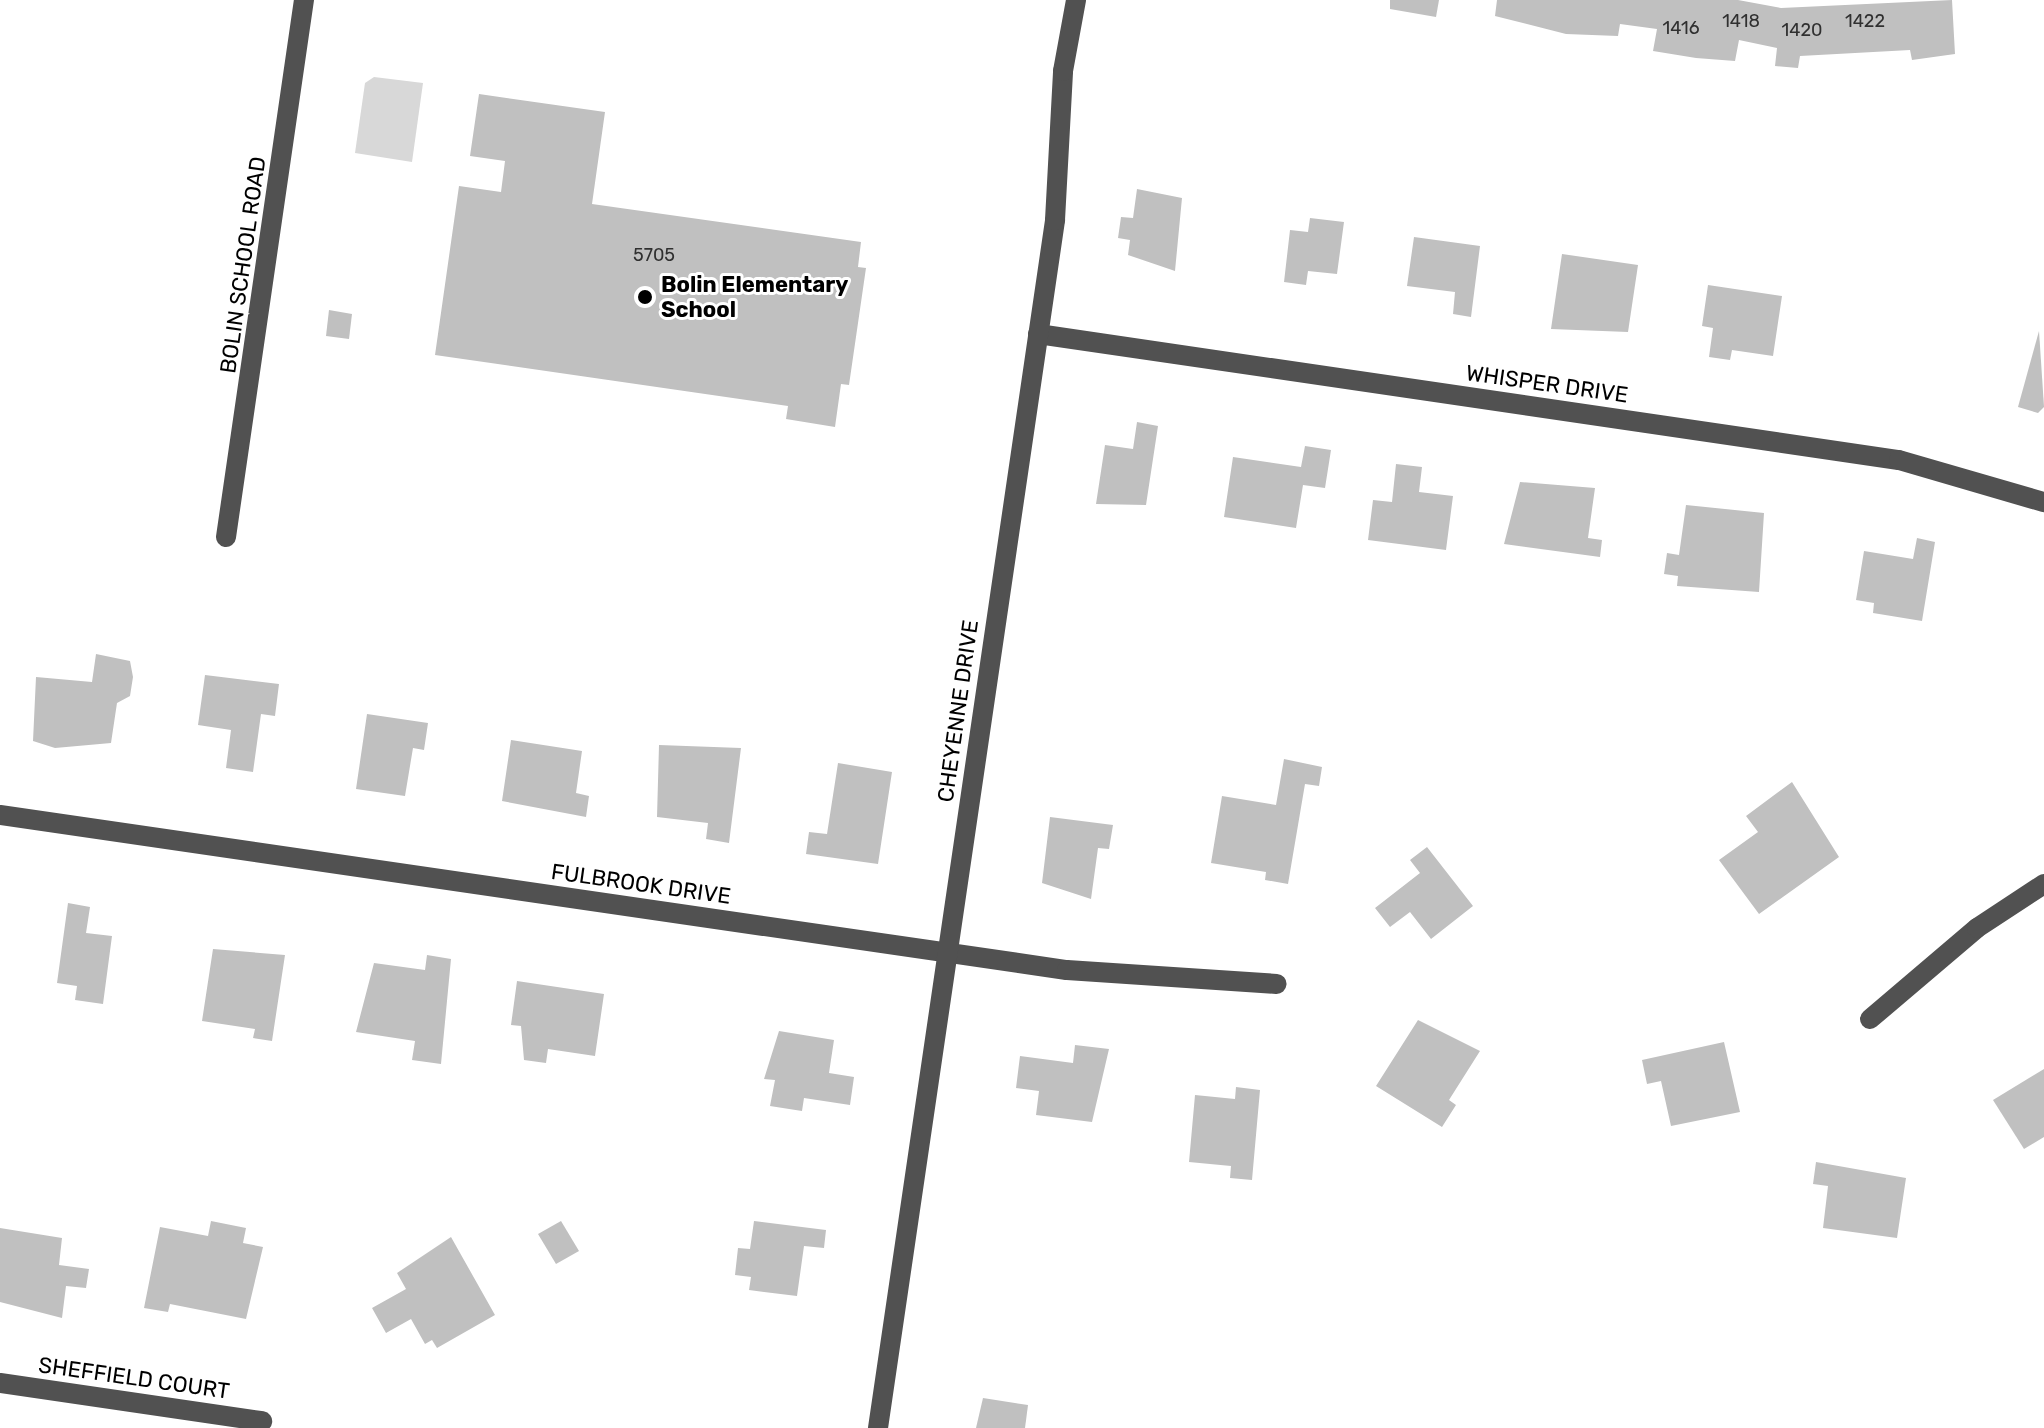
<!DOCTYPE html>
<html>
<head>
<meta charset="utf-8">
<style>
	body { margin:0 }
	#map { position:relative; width:2044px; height:1428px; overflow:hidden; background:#fff; font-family:Rubik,sans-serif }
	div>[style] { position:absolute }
	.green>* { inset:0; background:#d8d8d8 }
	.building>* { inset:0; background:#c0c0c0 }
	.minor>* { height:20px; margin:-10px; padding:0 10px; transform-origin:10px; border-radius:10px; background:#515151 }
	.dots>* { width:22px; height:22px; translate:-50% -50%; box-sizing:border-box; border:4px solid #fff; border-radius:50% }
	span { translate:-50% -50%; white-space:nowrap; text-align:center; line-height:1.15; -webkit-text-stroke:6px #fff; paint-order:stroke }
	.number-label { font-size:18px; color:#303030 }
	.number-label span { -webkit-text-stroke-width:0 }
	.street-label { font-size:22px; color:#000 }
	.poi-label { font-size:22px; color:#000; font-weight:700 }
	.left { translate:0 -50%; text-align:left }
</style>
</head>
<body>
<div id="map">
	<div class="green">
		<i style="clip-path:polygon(374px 77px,423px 83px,412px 162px,355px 153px,365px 83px)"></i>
	</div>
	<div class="building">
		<i style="clip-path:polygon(1390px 0,1439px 0,1436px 17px,1390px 9px)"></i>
		<i style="clip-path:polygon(1497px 0,1738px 0,1781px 8px,1952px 0,1955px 54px,1912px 60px,1910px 50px,1800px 56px,1798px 68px,1775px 66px,1777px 48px,1739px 40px,1735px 61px,1696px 58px,1653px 51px,1657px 29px,1620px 24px,1618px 36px,1566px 34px,1495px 16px)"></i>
		<i style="clip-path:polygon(479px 94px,605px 112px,592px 204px,861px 242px,858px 267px,866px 268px,849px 385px,841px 384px,835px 427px,786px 419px,788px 406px,435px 355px,459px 186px,501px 192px,505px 161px,470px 156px)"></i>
		<i style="clip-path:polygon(1137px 189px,1182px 198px,1175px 271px,1128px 255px,1130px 240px,1118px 238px,1121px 217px,1133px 218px)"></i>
		<i style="clip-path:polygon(1310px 218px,1344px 222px,1337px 274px,1308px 271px,1306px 285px,1284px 282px,1290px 230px,1308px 232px)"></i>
		<i style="clip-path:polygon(1414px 237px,1480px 246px,1471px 317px,1453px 314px,1455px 292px,1407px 286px)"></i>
		<i style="clip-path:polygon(1562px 254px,1638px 265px,1628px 332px,1551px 329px)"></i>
		<i style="clip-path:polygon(1708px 285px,1782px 296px,1773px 356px,1732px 350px,1730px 360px,1709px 357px,1713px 328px,1702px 326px)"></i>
		<i style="clip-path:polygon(329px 310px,352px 314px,349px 339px,326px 336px)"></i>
		<i style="clip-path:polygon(2039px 331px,2044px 407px,2038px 413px,2018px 407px)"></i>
		<i style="clip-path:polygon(1137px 422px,1158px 426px,1146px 505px,1096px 504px,1105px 445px,1133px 449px)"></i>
		<i style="clip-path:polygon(1305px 446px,1331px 450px,1325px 488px,1303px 485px,1296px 528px,1224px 517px,1233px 457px,1301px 467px)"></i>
		<i style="clip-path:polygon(1396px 464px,1422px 467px,1419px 492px,1453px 496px,1446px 550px,1368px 540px,1373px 500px,1392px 502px)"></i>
		<i style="clip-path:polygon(1520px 482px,1595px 488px,1588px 538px,1602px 540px,1600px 557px,1504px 544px)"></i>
		<i style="clip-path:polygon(1686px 505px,1764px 513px,1759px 592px,1677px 586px,1678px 576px,1664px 574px,1667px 553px,1679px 555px)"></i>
		<i style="clip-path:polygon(1917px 538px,1935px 542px,1922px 621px,1873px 613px,1874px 603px,1856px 600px,1864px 551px,1913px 559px)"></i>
		<i style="clip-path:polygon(96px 654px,130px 661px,133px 677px,130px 696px,117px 703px,111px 743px,55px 748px,33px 741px,36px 677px,92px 682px)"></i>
		<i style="clip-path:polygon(205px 675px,279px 684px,275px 716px,261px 714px,253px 772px,226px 768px,231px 730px,198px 725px)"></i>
		<i style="clip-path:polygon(367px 714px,428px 723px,424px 750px,413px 748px,405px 796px,356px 789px)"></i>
		<i style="clip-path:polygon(511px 740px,582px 751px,576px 793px,589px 796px,586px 817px,502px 801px)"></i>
		<i style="clip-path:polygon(659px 745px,741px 748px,729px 843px,706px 839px,708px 823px,657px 817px)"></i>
		<i style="clip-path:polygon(1284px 759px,1322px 767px,1319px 786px,1305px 784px,1288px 884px,1265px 880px,1266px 872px,1211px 863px,1222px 796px,1276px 805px)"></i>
		<i style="clip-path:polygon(838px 763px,892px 772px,878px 864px,806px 854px,809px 832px,827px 834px)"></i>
		<i style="clip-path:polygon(1792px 782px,1839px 857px,1759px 914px,1719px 860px,1758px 832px,1746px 816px)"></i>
		<i style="clip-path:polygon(1050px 817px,1113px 825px,1109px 849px,1098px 848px,1091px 899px,1042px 883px)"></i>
		<i style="clip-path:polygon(1427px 847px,1473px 906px,1431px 939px,1410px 912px,1390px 927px,1375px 908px,1420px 873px,1410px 860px)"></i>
		<i style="clip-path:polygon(68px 903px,90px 907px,86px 933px,112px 936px,103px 1004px,75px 1000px,77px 986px,57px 983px)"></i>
		<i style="clip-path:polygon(213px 949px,285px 955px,272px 1041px,253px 1038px,255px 1029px,202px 1021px)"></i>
		<i style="clip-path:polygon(427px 955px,451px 959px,441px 1064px,412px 1060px,415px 1041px,356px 1032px,374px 963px,425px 970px)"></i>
		<i style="clip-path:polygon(517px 981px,604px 994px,595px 1056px,548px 1049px,546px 1063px,524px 1060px,521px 1026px,511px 1025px)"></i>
		<i style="clip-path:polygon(1418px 1020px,1480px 1051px,1449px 1100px,1456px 1105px,1442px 1127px,1376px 1086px)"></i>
		<i style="clip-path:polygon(779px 1031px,834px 1040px,829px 1073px,854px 1077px,850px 1105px,804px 1098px,802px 1111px,770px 1106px,775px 1080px,764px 1079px)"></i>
		<i style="clip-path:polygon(1724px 1042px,1740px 1112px,1671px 1126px,1661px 1081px,1647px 1084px,1642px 1060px)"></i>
		<i style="clip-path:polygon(1075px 1045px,1109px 1049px,1092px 1122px,1036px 1115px,1039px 1091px,1016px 1088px,1020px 1056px,1073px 1063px)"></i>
		<i style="clip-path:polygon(2044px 1069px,2044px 1137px,2024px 1149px,1993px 1100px)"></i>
		<i style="clip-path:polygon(1236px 1087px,1260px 1090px,1252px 1180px,1230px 1178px,1231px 1166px,1189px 1162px,1195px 1095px,1235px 1099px)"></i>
		<i style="clip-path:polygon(1816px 1162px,1906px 1178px,1897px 1238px,1823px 1228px,1828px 1186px,1813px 1184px)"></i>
		<i style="clip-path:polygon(211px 1221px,246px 1228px,243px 1243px,263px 1247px,246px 1319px,170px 1304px,168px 1312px,144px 1308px,160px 1227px,208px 1236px)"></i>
		<i style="clip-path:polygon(561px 1221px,579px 1251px,556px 1264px,538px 1234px)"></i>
		<i style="clip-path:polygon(754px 1221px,826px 1230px,824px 1248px,804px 1246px,797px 1296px,749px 1290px,751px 1277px,735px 1275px,738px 1248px,750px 1249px)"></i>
		<i style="clip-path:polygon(0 1228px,62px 1238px,59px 1265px,89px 1269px,86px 1288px,66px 1286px,62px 1318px,0 1302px)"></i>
		<i style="clip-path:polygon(451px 1237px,495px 1315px,437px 1348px,432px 1340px,425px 1344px,411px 1319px,386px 1333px,372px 1308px,406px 1289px,397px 1273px)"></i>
		<i style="clip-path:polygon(983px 1398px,1028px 1405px,1025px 1428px,976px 1428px)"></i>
	</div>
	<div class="minor">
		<i style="left:1038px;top:334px;width:870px;rotate:8.33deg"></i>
		<i style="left:1899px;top:460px;width:151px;rotate:16.2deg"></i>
		<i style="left:226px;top:537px;width:543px;rotate:-81.74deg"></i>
		<i style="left:0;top:815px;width:1078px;rotate:8.27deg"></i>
		<i style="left:1067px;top:970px;width:210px;rotate:3.8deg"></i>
		<i style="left:1870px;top:1019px;width:140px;rotate:-40.4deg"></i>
		<i style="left:1977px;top:928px;width:80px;rotate:-33.3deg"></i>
		<i style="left:0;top:1383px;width:265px;rotate:8.3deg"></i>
		<i style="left:878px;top:1428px;width:1221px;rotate:-81.66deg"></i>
		<i style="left:1055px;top:220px;width:149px;rotate:-86.9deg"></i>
		<i style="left:1063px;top:71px;width:72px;rotate:-79.6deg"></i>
	</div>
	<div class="dots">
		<i style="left:645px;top:297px;background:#000"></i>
	</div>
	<div class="number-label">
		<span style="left:1741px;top:21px">1418</span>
		<span style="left:1865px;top:21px">1422</span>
		<span style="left:1681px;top:28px">1416</span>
		<span style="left:1802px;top:30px">1420</span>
		<span style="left:654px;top:255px">5705</span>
	</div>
	<div class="street-label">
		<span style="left:243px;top:265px;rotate:-82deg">BOLIN SCHOOL ROAD</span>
		<span style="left:1547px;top:384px;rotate:8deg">WHISPER DRIVE</span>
		<span style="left:958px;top:711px;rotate:-82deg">CHEYENNE DRIVE</span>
		<span style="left:641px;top:884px;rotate:8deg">FULBROOK DRIVE</span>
		<span style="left:134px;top:1378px;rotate:8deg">SHEFFIELD COURT</span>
	</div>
	<div class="poi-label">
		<span class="left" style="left:661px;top:297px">Bolin Elementary<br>School</span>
	</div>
</div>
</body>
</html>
